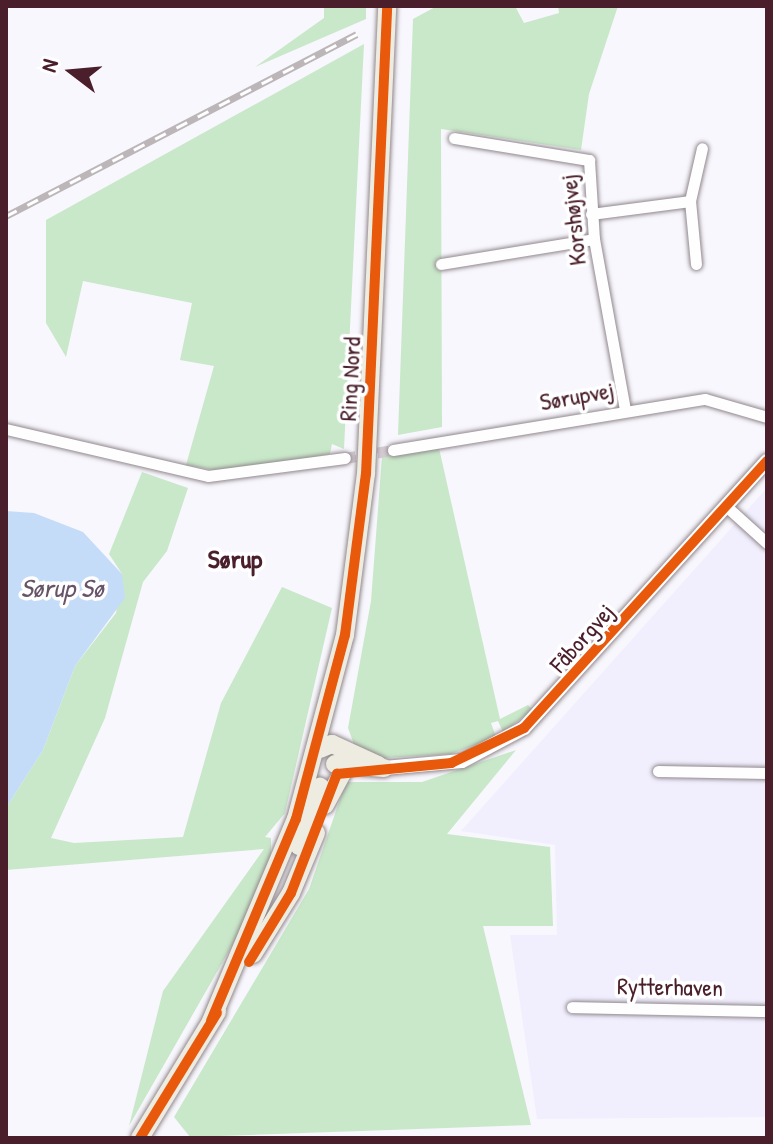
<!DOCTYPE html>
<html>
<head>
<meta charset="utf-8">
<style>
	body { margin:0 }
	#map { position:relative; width:773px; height:1144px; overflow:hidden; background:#f8f7fd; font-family:"Patrick Hand",sans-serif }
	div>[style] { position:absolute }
	.built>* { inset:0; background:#f1effe }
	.green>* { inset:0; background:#c9e8c9 }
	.water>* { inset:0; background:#c4dcf8 }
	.minor-tunnel>* { height:11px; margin-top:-5.5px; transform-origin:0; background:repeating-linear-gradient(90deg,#d5ccd3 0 11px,transparent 0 16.5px) }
	.roads { filter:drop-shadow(0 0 2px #91888d) drop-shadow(0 0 2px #91888d) }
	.minor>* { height:11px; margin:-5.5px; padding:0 5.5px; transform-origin:5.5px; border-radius:5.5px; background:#fefeff }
	.tertiary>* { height:14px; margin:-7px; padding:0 7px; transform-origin:7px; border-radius:7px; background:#fefeff }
	.primary>* { height:18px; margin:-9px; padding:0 9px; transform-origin:9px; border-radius:9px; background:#eeece1 }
	.rail>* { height:7px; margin-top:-3.5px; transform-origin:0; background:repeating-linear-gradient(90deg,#fff 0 12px,#bcb6b9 0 24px); box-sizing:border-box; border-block:2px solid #bcb6b9 }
	.cycleway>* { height:10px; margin:-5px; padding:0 5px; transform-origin:5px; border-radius:5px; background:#e8590c }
	span { translate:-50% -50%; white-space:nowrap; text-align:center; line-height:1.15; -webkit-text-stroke:7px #fff; paint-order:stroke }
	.street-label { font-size:24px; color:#4a1f2b }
	.neighbourhood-label { font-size:26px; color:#4a1f2b; font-weight:700 }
	.water-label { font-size:26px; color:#685468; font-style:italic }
	.frame { position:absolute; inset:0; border:8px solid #4a1f2b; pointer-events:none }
	.north { position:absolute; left:32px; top:32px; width:80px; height:80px; -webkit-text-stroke:6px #fff; paint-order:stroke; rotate:286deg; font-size:22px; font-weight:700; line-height:32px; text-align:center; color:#4a1f2b }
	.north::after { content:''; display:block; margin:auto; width:28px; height:36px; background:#4a1f2b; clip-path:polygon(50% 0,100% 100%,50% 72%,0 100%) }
</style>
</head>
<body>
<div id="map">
	<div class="built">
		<i style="clip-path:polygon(767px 488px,767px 1117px,537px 1119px,510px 935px,557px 935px,555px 845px,461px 831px)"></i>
	</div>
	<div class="green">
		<i style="clip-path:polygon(324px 6px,366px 6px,366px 19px,255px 67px,324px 18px)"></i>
		<i style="clip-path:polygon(437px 6px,515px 6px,524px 23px,559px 13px,558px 6px,618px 6px,589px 94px,581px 150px,441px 129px,442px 427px,398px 435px,413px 19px)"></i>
		<i style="clip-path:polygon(364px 44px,344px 449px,332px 444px,330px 454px,225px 472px,186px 465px,214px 366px,180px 360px,192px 303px,83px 281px,66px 357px,46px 323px,46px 220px)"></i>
		<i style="clip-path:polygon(439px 448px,500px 719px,528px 705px,533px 710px,503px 732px,498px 721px,491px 723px,496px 737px,451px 754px,384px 758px,355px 747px,348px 728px,371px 601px,382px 456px)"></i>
		<i style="clip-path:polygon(142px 472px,188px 488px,167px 551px,143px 582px,105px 718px,51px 838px,74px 843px,183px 837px,221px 703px,282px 587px,332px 608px,285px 813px,265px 837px,271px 838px,271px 858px,241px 930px,129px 1126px,163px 991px,264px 849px,6px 870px,6px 808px,43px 750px,75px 666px,116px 613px,122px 574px,109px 554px)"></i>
		<i style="clip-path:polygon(516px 750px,447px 834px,550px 847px,553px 926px,483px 926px,531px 1125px,190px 1137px,174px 1117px,309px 889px,346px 782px,422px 782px)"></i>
	</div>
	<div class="water">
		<i style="clip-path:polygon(6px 511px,34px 513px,83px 532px,122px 574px,125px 598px,75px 666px,43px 750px,6px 808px)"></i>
	</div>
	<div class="minor-tunnel">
		<i style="left:345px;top:458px;width:49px;rotate:-9.5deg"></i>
	</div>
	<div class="roads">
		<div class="minor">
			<i style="left:454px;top:138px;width:137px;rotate:9.3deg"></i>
			<i style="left:589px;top:160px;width:79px;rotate:86.4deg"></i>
			<i style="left:594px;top:239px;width:174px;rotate:79.7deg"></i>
			<i style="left:591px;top:214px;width:100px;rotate:-7.5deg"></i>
			<i style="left:441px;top:264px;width:155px;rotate:-9.3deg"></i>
			<i style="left:696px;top:264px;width:63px;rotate:-95.4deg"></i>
			<i style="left:690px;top:201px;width:54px;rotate:-77.2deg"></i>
			<i style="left:6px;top:429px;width:207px;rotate:13.1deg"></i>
			<i style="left:208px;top:476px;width:138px;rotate:-7.5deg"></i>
			<i style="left:393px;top:450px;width:316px;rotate:-9.3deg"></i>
			<i style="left:705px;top:399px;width:65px;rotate:16.2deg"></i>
			<i style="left:726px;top:506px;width:55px;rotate:42.1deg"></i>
			<i style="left:658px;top:771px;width:109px;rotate:1.1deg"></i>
			<i style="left:572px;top:1007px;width:195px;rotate:1.2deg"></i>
		</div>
		<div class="tertiary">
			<i style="left:384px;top:768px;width:78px;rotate:-5.1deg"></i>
			<i style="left:462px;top:761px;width:70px;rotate:-28deg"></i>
			<i style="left:524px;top:728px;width:361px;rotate:-47.7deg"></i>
		</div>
		<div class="primary">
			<i style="left:320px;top:749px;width:13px;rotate:-23deg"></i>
			<i style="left:332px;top:744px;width:51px;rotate:24.5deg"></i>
			<i style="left:335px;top:764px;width:49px;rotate:4.7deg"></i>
			<i style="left:325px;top:805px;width:42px;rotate:-61.6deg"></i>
			<i style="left:299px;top:846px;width:63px;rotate:-70.4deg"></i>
			<i style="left:253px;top:954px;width:72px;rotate:-58.1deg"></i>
			<i style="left:291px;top:893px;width:65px;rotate:-67.4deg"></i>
			<i style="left:211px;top:1021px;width:219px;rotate:-67.2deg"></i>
			<i style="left:296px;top:819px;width:190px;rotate:-75.1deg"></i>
			<i style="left:345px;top:635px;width:162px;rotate:-82.6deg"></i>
			<i style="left:366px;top:474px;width:468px;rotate:-87.4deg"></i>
			<i style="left:140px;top:1138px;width:148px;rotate:-58.6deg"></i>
		</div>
	</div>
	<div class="rail">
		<i style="left:6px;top:216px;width:395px;rotate:-27.4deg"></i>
	</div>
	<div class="cycleway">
		<i style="left:249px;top:962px;width:81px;rotate:-58.7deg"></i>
		<i style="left:291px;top:893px;width:128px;rotate:-68.9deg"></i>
		<i style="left:337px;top:774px;width:115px;rotate:-5.5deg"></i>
		<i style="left:451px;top:763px;width:81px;rotate:-25.6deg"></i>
		<i style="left:524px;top:728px;width:361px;rotate:-47.7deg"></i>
		<i style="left:211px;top:1021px;width:219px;rotate:-67.2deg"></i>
		<i style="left:296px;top:819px;width:190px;rotate:-75.1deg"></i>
		<i style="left:345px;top:635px;width:162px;rotate:-82.6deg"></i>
		<i style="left:366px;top:474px;width:468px;rotate:-87.4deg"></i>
		<i style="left:140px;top:1138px;width:147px;rotate:-58.4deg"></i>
	</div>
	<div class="street-label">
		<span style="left:573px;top:220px;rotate:-96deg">Korshøjvej</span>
		<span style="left:350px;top:379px;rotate:-87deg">Ring Nord</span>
		<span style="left:577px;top:396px;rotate:-10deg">Sørupvej</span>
		<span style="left:582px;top:638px;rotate:-48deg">Fåborgvej</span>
		<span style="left:670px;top:987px;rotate:1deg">Rytterhaven</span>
	</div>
	<div class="neighbourhood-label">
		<span style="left:235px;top:559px">Sørup</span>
	</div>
	<div class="water-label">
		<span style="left:62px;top:588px">Sørup Sø</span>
	</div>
	<div class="frame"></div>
	<div class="north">N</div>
</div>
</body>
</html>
